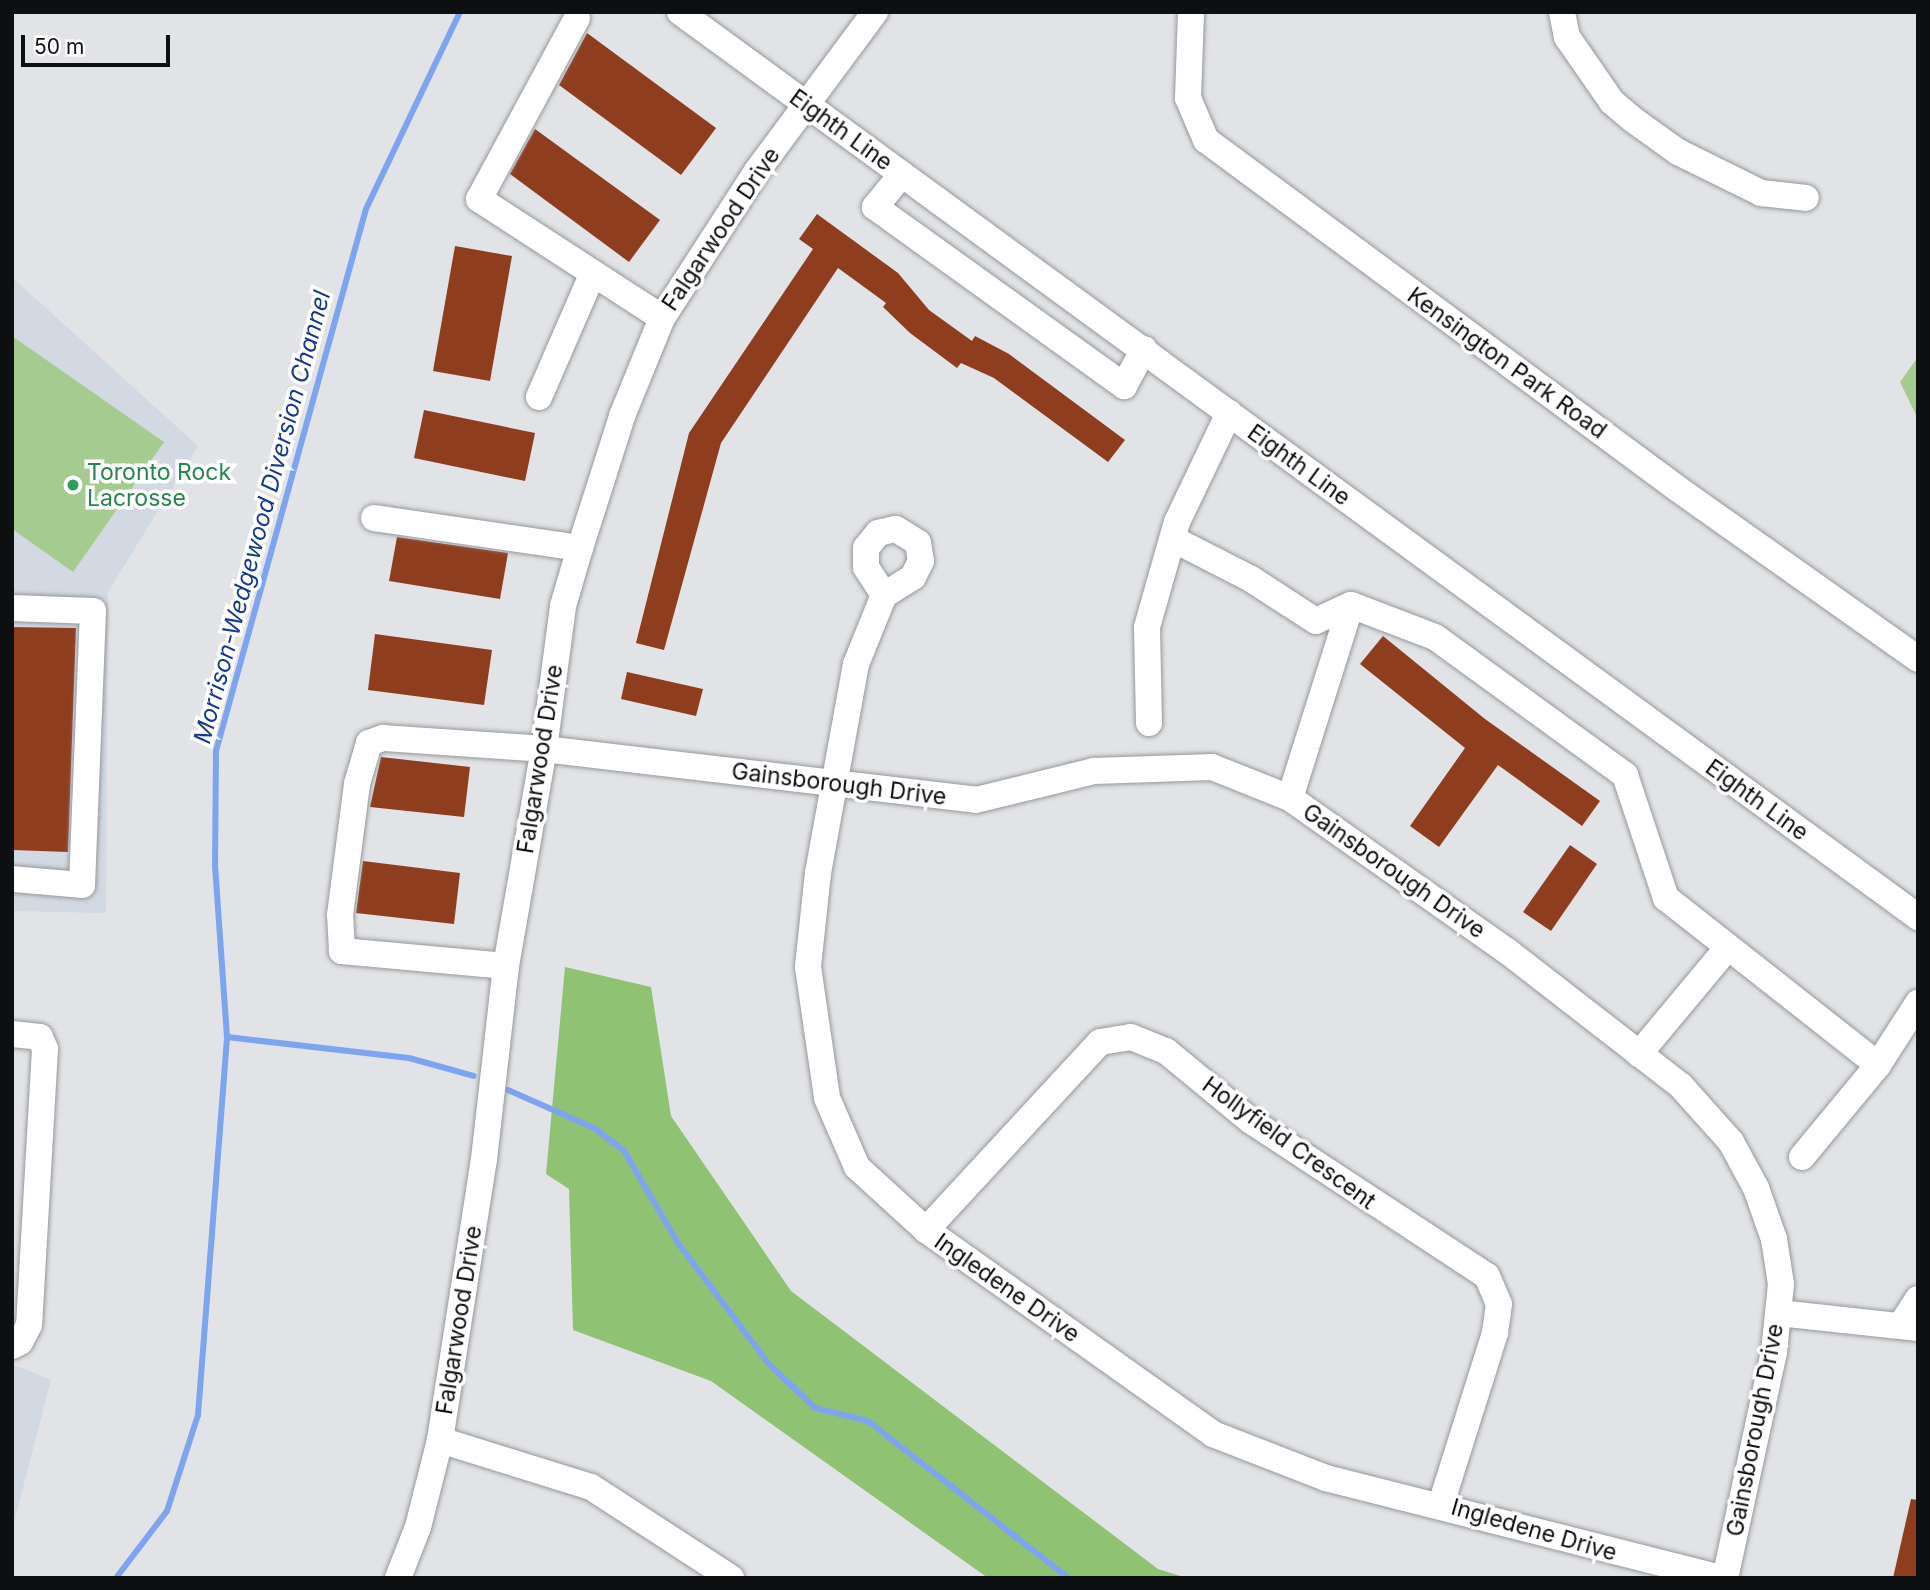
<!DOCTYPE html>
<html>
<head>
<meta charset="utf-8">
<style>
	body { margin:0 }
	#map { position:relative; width:1930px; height:1590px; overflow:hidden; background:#e1e3e6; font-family:Inter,sans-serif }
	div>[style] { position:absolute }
	.built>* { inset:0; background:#d3d9e3 }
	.green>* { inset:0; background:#a5cb91 }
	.forest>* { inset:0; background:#8fc273 }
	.stream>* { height:6px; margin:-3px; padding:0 3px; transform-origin:3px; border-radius:3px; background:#7ea4f0 }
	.building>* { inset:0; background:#8f3d1f }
	.roads { filter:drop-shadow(0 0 2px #96989a) drop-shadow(0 0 2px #96989a) }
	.minor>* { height:26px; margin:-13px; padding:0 13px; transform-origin:13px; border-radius:13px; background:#fff }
	.dots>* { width:19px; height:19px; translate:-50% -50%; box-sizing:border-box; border:4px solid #fff; border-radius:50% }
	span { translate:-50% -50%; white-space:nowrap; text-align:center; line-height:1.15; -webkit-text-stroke:7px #fff; paint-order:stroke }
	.street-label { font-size:23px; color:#0e0f10 }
	.leisure-label { font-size:23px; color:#27864d }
	.left { translate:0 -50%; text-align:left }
	.water-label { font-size:24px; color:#143990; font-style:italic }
	.frame { position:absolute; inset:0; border:14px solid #0e0f10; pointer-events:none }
	.scale { position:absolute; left:21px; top:35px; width:149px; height:32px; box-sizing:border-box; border:4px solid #0e0f10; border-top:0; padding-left:9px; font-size:21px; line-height:24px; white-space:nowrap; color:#0e0f10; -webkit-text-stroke:5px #fff; paint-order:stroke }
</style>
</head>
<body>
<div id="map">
	<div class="built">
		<i style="clip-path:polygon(12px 277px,198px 446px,108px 592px,106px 913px,12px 911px)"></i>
		<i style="clip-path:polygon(12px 1364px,51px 1380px,12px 1530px)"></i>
	</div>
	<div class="green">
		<i style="clip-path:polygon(12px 336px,164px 442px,73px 572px,12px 529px)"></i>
		<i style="clip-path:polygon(1918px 357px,1918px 419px,1900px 382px)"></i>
	</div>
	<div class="forest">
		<i style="clip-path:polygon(565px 967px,651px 987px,671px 1116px,791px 1291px,1158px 1569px,1187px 1578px,988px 1578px,711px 1381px,573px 1330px,569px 1189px,546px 1174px)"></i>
	</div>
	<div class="stream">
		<i style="left:227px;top:1037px;width:183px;rotate:6.6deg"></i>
		<i style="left:409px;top:1058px;width:67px;rotate:15.5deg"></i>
		<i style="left:508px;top:1090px;width:94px;rotate:23.8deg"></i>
		<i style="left:594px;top:1128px;width:38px;rotate:37deg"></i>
		<i style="left:624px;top:1151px;width:107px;rotate:59.6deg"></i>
		<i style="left:678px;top:1243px;width:151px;rotate:53.1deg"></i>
		<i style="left:769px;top:1364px;width:64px;rotate:43.7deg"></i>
		<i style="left:815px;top:1408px;width:55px;rotate:13.8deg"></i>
		<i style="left:868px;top:1421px;width:254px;rotate:38.1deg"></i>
		<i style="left:116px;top:1578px;width:84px;rotate:-52.7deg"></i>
		<i style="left:167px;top:1511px;width:101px;rotate:-72.1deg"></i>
		<i style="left:198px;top:1415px;width:379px;rotate:-85.6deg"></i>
		<i style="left:227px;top:1037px;width:170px;rotate:-94deg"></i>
		<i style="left:215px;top:867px;width:116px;rotate:-89.5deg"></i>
		<i style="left:216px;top:751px;width:562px;rotate:-74.53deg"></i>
		<i style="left:366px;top:209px;width:218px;rotate:-64.5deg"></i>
	</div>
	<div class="building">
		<i style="clip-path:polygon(587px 33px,716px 128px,681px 175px,559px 85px)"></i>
		<i style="clip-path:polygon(535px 129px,660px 220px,629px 262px,510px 174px)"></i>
		<i style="clip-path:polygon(817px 214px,898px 273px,929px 310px,972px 341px,975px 336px,1009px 354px,1125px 440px,1108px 462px,994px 378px,961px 363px,957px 368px,910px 333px,883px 307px,886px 303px,838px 268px,721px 443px,664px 650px,636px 643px,689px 433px,813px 249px,799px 239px)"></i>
		<i style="clip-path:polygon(455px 246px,512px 256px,490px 381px,433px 371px)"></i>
		<i style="clip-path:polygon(424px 410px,535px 433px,525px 481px,414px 458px)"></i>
		<i style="clip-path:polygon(397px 537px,508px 553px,500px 599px,389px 581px)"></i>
		<i style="clip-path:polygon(12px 627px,76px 628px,68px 852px,12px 850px)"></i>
		<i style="clip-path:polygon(375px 634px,492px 650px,484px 705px,368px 690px)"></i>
		<i style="clip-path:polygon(1383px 636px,1485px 719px,1600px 801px,1582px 826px,1498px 765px,1439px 847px,1410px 826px,1465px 748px,1360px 664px)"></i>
		<i style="clip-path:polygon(627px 672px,703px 689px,696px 716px,621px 699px)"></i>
		<i style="clip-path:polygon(381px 757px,470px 767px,464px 817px,370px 807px)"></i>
		<i style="clip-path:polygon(1570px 845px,1597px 864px,1551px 931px,1523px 912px)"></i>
		<i style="clip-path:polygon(363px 861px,460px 873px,454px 924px,356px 913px)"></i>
		<i style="clip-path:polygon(1911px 1499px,1918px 1500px,1918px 1578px,1893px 1578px)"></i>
	</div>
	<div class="roads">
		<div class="minor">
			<i style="left:680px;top:12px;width:1534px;rotate:36.17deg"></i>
			<i style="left:1191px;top:12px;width:86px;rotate:92deg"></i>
			<i style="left:1188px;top:98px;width:46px;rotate:66.8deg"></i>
			<i style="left:1206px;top:140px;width:587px;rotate:36.48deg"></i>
			<i style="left:1678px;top:489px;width:294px;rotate:35.3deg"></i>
			<i style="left:1562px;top:12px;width:25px;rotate:79deg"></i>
			<i style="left:1567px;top:37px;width:79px;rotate:55.3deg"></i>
			<i style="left:1612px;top:102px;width:26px;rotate:40deg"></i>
			<i style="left:1632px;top:119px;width:57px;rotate:35.7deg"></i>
			<i style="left:1678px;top:152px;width:93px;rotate:26.3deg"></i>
			<i style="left:1761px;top:193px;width:45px;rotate:6.3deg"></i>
			<i style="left:577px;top:18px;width:206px;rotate:118.4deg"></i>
			<i style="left:479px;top:199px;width:218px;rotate:33deg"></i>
			<i style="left:902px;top:174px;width:43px;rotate:129.3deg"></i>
			<i style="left:875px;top:207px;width:307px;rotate:35.7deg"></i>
			<i style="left:1124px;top:386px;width:42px;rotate:-61.6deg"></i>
			<i style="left:539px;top:397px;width:135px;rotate:-66.5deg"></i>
			<i style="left:374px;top:518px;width:208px;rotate:8.3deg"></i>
			<i style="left:896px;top:529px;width:26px;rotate:32deg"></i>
			<i style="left:918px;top:543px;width:18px;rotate:81deg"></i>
			<i style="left:921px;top:561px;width:18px;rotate:117deg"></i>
			<i style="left:913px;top:577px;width:34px;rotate:148deg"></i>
			<i style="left:884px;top:595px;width:33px;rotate:-123deg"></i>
			<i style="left:866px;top:567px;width:19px;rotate:-90deg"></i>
			<i style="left:866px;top:548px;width:19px;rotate:-51deg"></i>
			<i style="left:878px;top:533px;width:18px;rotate:-13deg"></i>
			<i style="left:1173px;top:539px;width:88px;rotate:27.1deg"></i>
			<i style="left:1251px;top:579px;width:77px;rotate:32.9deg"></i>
			<i style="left:1316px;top:621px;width:38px;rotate:-25deg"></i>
			<i style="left:1351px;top:605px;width:90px;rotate:20.9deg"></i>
			<i style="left:1435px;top:637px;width:235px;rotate:36deg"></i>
			<i style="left:1625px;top:775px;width:130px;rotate:71.6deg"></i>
			<i style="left:1666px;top:898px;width:270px;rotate:38.2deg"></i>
			<i style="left:884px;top:595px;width:74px;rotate:112.1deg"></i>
			<i style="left:856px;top:664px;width:212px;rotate:100.3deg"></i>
			<i style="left:818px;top:873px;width:95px;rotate:96.1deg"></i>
			<i style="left:808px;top:967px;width:132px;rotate:81.7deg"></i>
			<i style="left:827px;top:1098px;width:75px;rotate:66.5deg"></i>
			<i style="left:857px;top:1167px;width:93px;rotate:42.4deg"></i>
			<i style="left:926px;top:1230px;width:352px;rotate:35.4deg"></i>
			<i style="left:1213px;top:1434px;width:121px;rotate:21.3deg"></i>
			<i style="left:1326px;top:1478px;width:408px;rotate:14.2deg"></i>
			<i style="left:12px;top:608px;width:81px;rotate:2.1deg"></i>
			<i style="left:93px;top:611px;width:274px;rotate:92.3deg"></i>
			<i style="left:82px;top:885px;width:70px;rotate:-175.1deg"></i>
			<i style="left:1149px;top:723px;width:96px;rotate:-91.2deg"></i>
			<i style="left:1147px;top:627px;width:109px;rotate:-74.1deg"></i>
			<i style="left:1177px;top:522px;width:121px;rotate:-64.5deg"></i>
			<i style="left:1290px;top:798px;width:202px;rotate:-72.5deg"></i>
			<i style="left:506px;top:966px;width:165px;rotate:-174.8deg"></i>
			<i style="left:342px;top:951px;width:36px;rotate:-93deg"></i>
			<i style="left:340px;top:915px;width:132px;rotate:-82.6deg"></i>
			<i style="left:357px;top:784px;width:43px;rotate:-73.7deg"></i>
			<i style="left:369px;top:743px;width:15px;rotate:-20deg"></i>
			<i style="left:383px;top:738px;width:161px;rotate:3.9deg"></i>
			<i style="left:544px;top:749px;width:435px;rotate:6.7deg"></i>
			<i style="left:976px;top:800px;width:122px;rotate:-13.8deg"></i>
			<i style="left:1094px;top:771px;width:118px;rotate:-1.9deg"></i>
			<i style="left:1212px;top:767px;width:84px;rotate:21.7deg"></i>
			<i style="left:1290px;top:798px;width:266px;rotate:35.2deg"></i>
			<i style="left:1507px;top:951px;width:220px;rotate:37.8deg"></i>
			<i style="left:1681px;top:1086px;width:75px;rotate:48.2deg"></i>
			<i style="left:1731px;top:1142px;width:52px;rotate:61.5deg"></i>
			<i style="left:1756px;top:1188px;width:54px;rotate:70.6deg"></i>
			<i style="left:1774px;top:1239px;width:46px;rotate:81.2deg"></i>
			<i style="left:1781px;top:1284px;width:68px;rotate:95.9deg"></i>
			<i style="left:1774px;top:1352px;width:231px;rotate:102.2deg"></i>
			<i style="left:12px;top:1034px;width:28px;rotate:6deg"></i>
			<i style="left:40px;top:1037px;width:13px;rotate:67deg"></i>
			<i style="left:45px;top:1049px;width:276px;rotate:93.3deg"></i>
			<i style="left:29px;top:1325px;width:19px;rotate:118deg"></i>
			<i style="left:20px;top:1342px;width:9px;rotate:153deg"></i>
			<i style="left:1639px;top:1054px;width:139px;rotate:-50.2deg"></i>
			<i style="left:1802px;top:1157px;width:119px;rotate:-50.4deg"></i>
			<i style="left:1878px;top:1065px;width:74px;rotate:-57.2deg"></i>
			<i style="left:926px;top:1230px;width:256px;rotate:-47.2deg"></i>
			<i style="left:1100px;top:1042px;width:31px;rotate:-9deg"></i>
			<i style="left:1131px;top:1037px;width:38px;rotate:22deg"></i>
			<i style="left:1166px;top:1051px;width:110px;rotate:39.5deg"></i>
			<i style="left:1251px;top:1121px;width:282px;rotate:33.3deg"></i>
			<i style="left:1487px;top:1276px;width:30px;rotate:67deg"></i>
			<i style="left:1499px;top:1304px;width:29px;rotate:98deg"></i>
			<i style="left:1495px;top:1333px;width:179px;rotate:107.5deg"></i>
			<i style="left:1779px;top:1313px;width:140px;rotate:6.2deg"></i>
			<i style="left:1901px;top:1325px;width:31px;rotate:-57deg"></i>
			<i style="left:440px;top:1440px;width:158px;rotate:17.3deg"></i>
			<i style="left:591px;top:1487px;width:167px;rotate:33deg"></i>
			<i style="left:398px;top:1578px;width:55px;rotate:-68.6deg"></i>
			<i style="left:418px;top:1527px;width:90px;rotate:-75.8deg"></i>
			<i style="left:440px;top:1440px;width:284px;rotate:-81.1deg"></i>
			<i style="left:484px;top:1159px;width:194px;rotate:-83.5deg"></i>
			<i style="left:506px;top:966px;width:220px;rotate:-80.1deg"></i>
			<i style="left:544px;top:749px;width:144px;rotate:-82.4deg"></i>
			<i style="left:563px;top:606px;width:60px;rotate:-73.7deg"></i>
			<i style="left:580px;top:548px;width:139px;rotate:-72.3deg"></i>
			<i style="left:622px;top:416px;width:106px;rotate:-67.8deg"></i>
			<i style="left:662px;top:318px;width:175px;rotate:-57.1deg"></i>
			<i style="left:757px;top:171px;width:198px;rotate:-53.4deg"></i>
		</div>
	</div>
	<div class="dots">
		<i style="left:73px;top:485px;background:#2e9e5b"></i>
	</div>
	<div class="street-label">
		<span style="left:841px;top:130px;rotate:36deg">Eighth Line</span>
		<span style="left:721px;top:229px;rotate:-56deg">Falgarwood Drive</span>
		<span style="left:1507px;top:363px;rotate:36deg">Kensington Park Road</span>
		<span style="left:1299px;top:465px;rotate:36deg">Eighth Line</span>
		<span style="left:540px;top:759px;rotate:-81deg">Falgarwood Drive</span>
		<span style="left:839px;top:784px;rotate:7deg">Gainsborough Drive</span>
		<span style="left:1757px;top:800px;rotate:36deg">Eighth Line</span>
		<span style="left:1394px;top:871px;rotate:35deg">Gainsborough Drive</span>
		<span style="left:1289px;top:1143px;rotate:36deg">Hollyfield Crescent</span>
		<span style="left:1007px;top:1288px;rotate:35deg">Ingledene Drive</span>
		<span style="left:459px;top:1320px;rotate:-81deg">Falgarwood Drive</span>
		<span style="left:1755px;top:1430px;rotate:-79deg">Gainsborough Drive</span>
		<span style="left:1534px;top:1530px;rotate:16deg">Ingledene Drive</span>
	</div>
	<div class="leisure-label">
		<span class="left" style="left:87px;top:485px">Toronto Rock<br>Lacrosse</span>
	</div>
	<div class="water-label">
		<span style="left:262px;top:517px;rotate:-75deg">Morrison-Wedgewood Diversion Channel</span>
	</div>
	<div class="frame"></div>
	<div class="scale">50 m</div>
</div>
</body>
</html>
